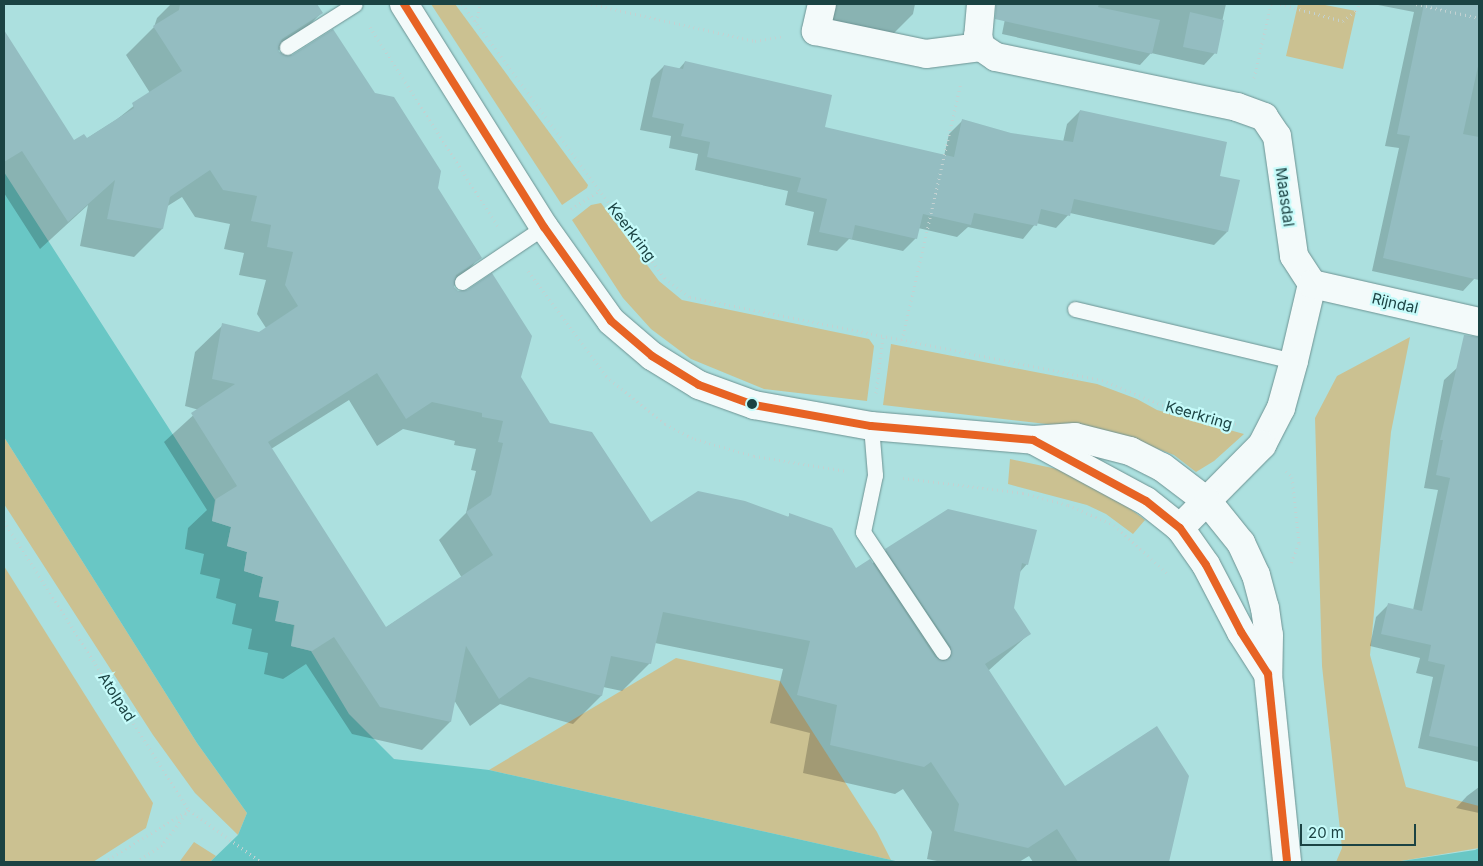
<!DOCTYPE html>
<html>
<head>
<meta charset="utf-8">
<style>
	body { margin:0 }
	#map { position:relative; width:1483px; height:866px; overflow:hidden; background:#ace0df; font-family:Inter,sans-serif }
	div>[style] { position:absolute }
	.green>* { inset:0; background:#cbc191 }
	.water>* { inset:0; background:#69c7c5 }
	.shadow>* { inset:0; background:#0003 }
	.building>* { inset:0; background:#94bdc1 }
	.path>* { height:3px; margin-top:-1.5px; transform-origin:0; background:repeating-linear-gradient(90deg,#c3d2d2 0 1px,transparent 0 5px) }
	.roads { filter:drop-shadow(0 0 1px #6d9393) drop-shadow(0 0 1px #6d9393) }
	.service>* { height:15px; margin:-7.5px; padding:0 7.5px; transform-origin:7.5px; border-radius:7.5px; background:#f3fafa }
	.minor>* { height:28px; margin:-14px; padding:0 14px; transform-origin:14px; border-radius:14px; background:#f3fafa }
	.tertiary>* { height:28px; margin:-14px; padding:0 14px; transform-origin:14px; border-radius:14px; background:#f3fafa }
	.bus-1>* { height:8px; margin:-4px; padding:0 4px; transform-origin:4px; border-radius:4px; background:#e76324 }
	.dots>* { width:14px; height:14px; translate:-50% -50%; box-sizing:border-box; border:2px solid #c6fbfa; border-radius:50% }
	span { translate:-50% -50%; white-space:nowrap; text-align:center; line-height:1.15; -webkit-text-stroke:4.5px #c6fbfa; paint-order:stroke }
	.street-label { font-size:15px; color:#1b4343 }
	.frame { position:absolute; inset:0; border:5px solid #1b4343; pointer-events:none }
	.scale { position:absolute; left:1300px; top:824px; width:116px; height:22px; box-sizing:border-box; border:2px solid #1b4343; border-top:0; padding-left:6px; font-size:15px; line-height:18px; white-space:nowrap; color:#1b4343; -webkit-text-stroke:4px #c6fbfa; paint-order:stroke }
</style>
</head>
<body>
<div id="map">
	<div class="green">
		<i style="clip-path:polygon(431px 4px,455px 4px,588px 185px,587px 188px,562px 205px)"></i>
		<i style="clip-path:polygon(1298px 4px,1320px 4px,1356px 11px,1343px 69px,1286px 56px)"></i>
		<i style="clip-path:polygon(601px 203px,659px 281px,682px 300px,869px 339px,874px 346px,867px 401px,764px 389px,691px 359px,651px 329px,623px 298px,572px 220px,591px 205px)"></i>
		<i style="clip-path:polygon(1410px 337px,1391px 432px,1370px 655px,1406px 787px,1479px 806px,1479px 848px,1395px 862px,1336px 862px,1342px 848px,1322px 666px,1315px 418px,1337px 376px)"></i>
		<i style="clip-path:polygon(891px 344px,1097px 384px,1137px 399px,1157px 410px,1244px 434px,1214px 461px,1196px 472px,1174px 455px,1129px 438px,1090px 429px,883px 405px)"></i>
		<i style="clip-path:polygon(4px 437px,197px 743px,247px 813px,238px 835px,195px 793px,153px 735px,4px 504px)"></i>
		<i style="clip-path:polygon(1010px 459px,1057px 469px,1076px 477px,1115px 497px,1145px 520px,1133px 534px,1106px 514px,1087px 505px,1008px 484px)"></i>
		<i style="clip-path:polygon(4px 566px,153px 803px,146px 828px,93px 862px,4px 862px)"></i>
		<i style="clip-path:polygon(676px 658px,780px 681px,877px 832px,891px 860px,489px 770px)"></i>
		<i style="clip-path:polygon(194px 842px,216px 856px,210px 862px,156px 862px,180px 861px)"></i>
	</div>
	<div class="water">
		<i style="clip-path:polygon(4px 172px,215px 500px,212px 521px,231px 527px,227px 546px,247px 552px,244px 571px,263px 577px,259px 596px,279px 601px,276px 621px,294px 625px,291px 646px,311px 651px,349px 714px,394px 759px,489px 770px,900px 862px,210px 862px,238px 835px,247px 813px,197px 743px,4px 437px)"></i>
		<i style="clip-path:polygon(1479px 848px,1479px 862px,1395px 862px,1475px 850px)"></i>
	</div>
	<div class="shadow">
		<i style="clip-path:polygon(evenodd,171px 4px,315px 4px,321px 13px,294px 41px,277px 51px,436px 188px,480px 257px,453px 287px,520px 378px,549px 424px,650px 524px,787px 518px,790px 515px,856px 569px,872px 564px,886px 550px,948px 510px,1027px 564px,1019px 573px,1013px 608px,1029px 634px,988px 671px,1064px 788px,1170px 851px,1159px 862px,1033px 862px,1029px 856px,1019px 862px,942px 862px,927px 859px,932px 832px,903px 789px,895px 794px,803px 773px,810px 733px,770px 723px,783px 669px,655px 643px,650px 663px,622px 691px,603px 687px,601px 696px,573px 724px,500px 704px,470px 726px,454px 700px,450px 722px,422px 750px,352px 734px,306px 664px,283px 679px,264px 674px,268px 653px,248px 649px,252px 629px,232px 624px,236px 604px,216px 598px,220px 579px,200px 574px,204px 554px,185px 549px,188px 528px,207px 510px,164px 442px,199px 410px,185px 406px,195px 352px,223px 325px,259px 333px,266px 328px,257px 314px,266px 280px,239px 275px,244px 253px,224px 249px,230px 224px,195px 217px,182px 197px,166px 207px,162px 229px,134px 257px,80px 246px,88px 205px,40px 249px,4px 193px,4px 32px,74px 142px,86px 139px,116px 120px,150px 93px,126px 55px,154px 27px,157px 18px,171px 4px,349px 400px,377px 446px,403px 429px,455px 441px,454px 445px,476px 449px,471px 470px,476px 471px,466px 513px,439px 540px,462px 578px,385px 628px,271px 449px,349px 400px)"></i>
		<i style="clip-path:polygon(824px 4px,915px 4px,913px 14px,884px 43px,819px 28px)"></i>
		<i style="clip-path:polygon(1008px 4px,1226px 4px,1215px 53px,1204px 65px,1151px 53px,1140px 65px,1002px 34px)"></i>
		<i style="clip-path:polygon(1373px 4px,1479px 4px,1479px 262px,1475px 278px,1463px 291px,1372px 271px,1399px 148px,1385px 146px,1414px 12px)"></i>
		<i style="clip-path:polygon(685px 62px,823px 128px,944px 156px,949px 134px,962px 121px,1010px 134px,1063px 142px,1067px 124px,1080px 111px,1218px 177px,1227px 232px,1214px 245px,1070px 213px,1056px 228px,1036px 223px,1023px 239px,968px 227px,957px 237px,918px 228px,916px 238px,903px 251px,849px 239px,837px 251px,807px 245px,814px 212px,785px 205px,788px 191px,695px 170px,698px 154px,669px 148px,671px 136px,640px 130px,651px 79px,664px 66px,678px 70px)"></i>
		<i style="clip-path:polygon(1457px 368px,1479px 373px,1479px 762px,1418px 748px,1433px 677px,1416px 673px,1420px 658px,1370px 646px,1376px 617px,1389px 604px,1413px 610px,1438px 490px,1424px 488px,1444px 380px)"></i>
		<i style="clip-path:polygon(1479px 787px,1479px 813px,1456px 808px,1467px 796px)"></i>
	</div>
	<div class="building">
		<i style="clip-path:polygon(evenodd,180px 4px,317px 4px,323px 13px,282px 39px,278px 47px,279px 52px,292px 55px,333px 29px,375px 93px,394px 97px,441px 171px,438px 188px,482px 258px,456px 275px,454px 287px,458px 291px,467px 290px,492px 273px,532px 336px,521px 377px,550px 423px,592px 432px,651px 522px,698px 491px,745px 501px,789px 517px,789px 513px,832px 528px,856px 568px,870px 559px,935px 657px,943px 661px,951px 657px,951px 647px,885px 549px,948px 509px,1037px 530px,1028px 565px,1022px 563px,1014px 608px,1031px 634px,985px 664px,1065px 786px,1157px 726px,1189px 776px,1169px 862px,1078px 862px,1057px 829px,1028px 848px,954px 831px,959px 804px,931px 762px,924px 767px,830px 745px,837px 705px,797px 695px,810px 641px,663px 612px,651px 664px,611px 656px,602px 696px,529px 677px,499px 699px,466px 646px,451px 722px,380px 707px,334px 637px,312px 651px,291px 646px,295px 625px,275px 621px,279px 601px,259px 597px,263px 577px,244px 571px,247px 552px,227px 546px,231px 527px,212px 521px,216px 499px,237px 486px,191px 413px,235px 384px,212px 379px,222px 323px,259px 332px,298px 306px,285px 285px,293px 252px,267px 247px,271px 225px,251px 221px,257px 196px,223px 190px,210px 170px,170px 197px,163px 229px,107px 219px,115px 180px,68px 222px,22px 151px,4px 162px,4px 30px,74px 140px,84px 134px,87px 138px,134px 108px,132px 103px,182px 71px,153px 26px,179px 10px,180px 4px,377px 373px,406px 419px,432px 402px,482px 413px,482px 417px,503px 421px,498px 442px,503px 443px,491px 495px,466px 512px,493px 555px,386px 627px,268px 442px,377px 373px)"></i>
		<i style="clip-path:polygon(996px 4px,1099px 4px,1098px 7px,1160px 20px,1152px 54px,995px 19px)"></i>
		<i style="clip-path:polygon(1424px 4px,1479px 4px,1479px 62px,1463px 134px,1479px 137px,1479px 280px,1383px 258px,1410px 136px,1397px 134px)"></i>
		<i style="clip-path:polygon(1190px 12px,1224px 20px,1217px 54px,1183px 47px)"></i>
		<i style="clip-path:polygon(685px 61px,832px 95px,825px 127px,954px 157px,962px 119px,1011px 133px,1073px 142px,1080px 110px,1227px 142px,1220px 176px,1240px 180px,1228px 232px,1074px 199px,1070px 216px,1041px 209px,1037px 226px,974px 213px,971px 225px,923px 214px,917px 239px,855px 225px,852px 239px,819px 232px,827px 199px,797px 192px,801px 178px,707px 157px,710px 142px,681px 136px,684px 124px,652px 117px,664px 65px,683px 69px)"></i>
		<i style="clip-path:polygon(1464px 335px,1479px 337px,1479px 747px,1429px 736px,1445px 665px,1428px 661px,1431px 645px,1381px 634px,1388px 603px,1422px 611px,1450px 478px,1436px 475px,1443px 440px,1440px 440px)"></i>
	</div>
	<div class="path">
		<i style="left:462px;top:4px;width:341px;rotate:53.5deg"></i>
		<i style="left:665px;top:278px;width:31px;rotate:37deg"></i>
		<i style="left:690px;top:297px;width:420px;rotate:11.4deg"></i>
		<i style="left:1102px;top:380px;width:70px;rotate:22.6deg"></i>
		<i style="left:1167px;top:407px;width:71px;rotate:13.8deg"></i>
		<i style="left:591px;top:4px;width:168px;rotate:12.7deg"></i>
		<i style="left:755px;top:41px;width:28px;rotate:-10deg"></i>
		<i style="left:1280px;top:4px;width:65px;rotate:15.1deg"></i>
		<i style="left:1343px;top:21px;width:16px;rotate:-38deg"></i>
		<i style="left:1356px;top:11px;width:8px;rotate:-67deg"></i>
		<i style="left:1416px;top:4px;width:65px;rotate:12.5deg"></i>
		<i style="left:476px;top:22px;width:18px;rotate:-77deg"></i>
		<i style="left:370px;top:27px;width:237px;rotate:57.3deg"></i>
		<i style="left:1254px;top:78px;width:76px;rotate:-77.1deg"></i>
		<i style="left:571px;top:209px;width:35px;rotate:-33deg"></i>
		<i style="left:528px;top:271px;width:131px;rotate:53.4deg"></i>
		<i style="left:606px;top:376px;width:76px;rotate:39.1deg"></i>
		<i style="left:665px;top:424px;width:34px;rotate:27deg"></i>
		<i style="left:695px;top:439px;width:61px;rotate:16.1deg"></i>
		<i style="left:754px;top:456px;width:94px;rotate:9.2deg"></i>
		<i style="left:902px;top:340px;width:264px;rotate:-77.1deg"></i>
		<i style="left:876px;top:393px;width:56px;rotate:-82.9deg"></i>
		<i style="left:1286px;top:471px;width:8px;rotate:45deg"></i>
		<i style="left:1292px;top:477px;width:66px;rotate:83.9deg"></i>
		<i style="left:1299px;top:543px;width:24px;rotate:112deg"></i>
		<i style="left:903px;top:478px;width:121px;rotate:7.1deg"></i>
		<i style="left:1023px;top:493px;width:47px;rotate:14.9deg"></i>
		<i style="left:1068px;top:505px;width:50px;rotate:23.5deg"></i>
		<i style="left:1114px;top:525px;width:73px;rotate:42.2deg"></i>
		<i style="left:4px;top:521px;width:343px;rotate:57.4deg"></i>
		<i style="left:189px;top:810px;width:44px;rotate:127.6deg"></i>
		<i style="left:162px;top:845px;width:31px;rotate:147deg"></i>
		<i style="left:104px;top:862px;width:100px;rotate:-31.5deg"></i>
		<i style="left:189px;top:810px;width:89px;rotate:35.8deg"></i>
	</div>
	<div class="roads">
		<div class="service">
			<i style="left:287px;top:47px;width:80px;rotate:-32.3deg"></i>
			<i style="left:462px;top:282px;width:99px;rotate:-33.9deg"></i>
			<i style="left:1075px;top:309px;width:225px;rotate:13.4deg"></i>
			<i style="left:871px;top:426px;width:49px;rotate:85.3deg"></i>
			<i style="left:875px;top:475px;width:58px;rotate:101.9deg"></i>
			<i style="left:863px;top:532px;width:144px;rotate:56.3deg"></i>
		</div>
		<div class="minor">
			<i style="left:822px;top:4px;width:28px;rotate:103deg"></i>
			<i style="left:816px;top:31px;width:112px;rotate:11.8deg"></i>
			<i style="left:926px;top:54px;width:55px;rotate:-7.3deg"></i>
			<i style="left:981px;top:4px;width:32px;rotate:95deg"></i>
			<i style="left:978px;top:36px;width:11px;rotate:75deg"></i>
			<i style="left:981px;top:47px;width:18px;rotate:34deg"></i>
			<i style="left:996px;top:57px;width:246px;rotate:11.7deg"></i>
			<i style="left:1237px;top:107px;width:29px;rotate:20deg"></i>
			<i style="left:1264px;top:117px;width:23px;rotate:56deg"></i>
			<i style="left:1277px;top:136px;width:121px;rotate:81.9deg"></i>
			<i style="left:1294px;top:256px;width:33px;rotate:57deg"></i>
			<i style="left:1312px;top:284px;width:79px;rotate:103.2deg"></i>
			<i style="left:1294px;top:361px;width:49px;rotate:105.5deg"></i>
			<i style="left:1281px;top:408px;width:42px;rotate:117.2deg"></i>
			<i style="left:1262px;top:445px;width:117px;rotate:134.7deg"></i>
			<i style="left:1312px;top:284px;width:171px;rotate:12.8deg"></i>
		</div>
		<div class="tertiary">
			<i style="left:404px;top:4px;width:263px;rotate:57.9deg"></i>
			<i style="left:544px;top:227px;width:115px;rotate:54.5deg"></i>
			<i style="left:611px;top:321px;width:54px;rotate:40.5deg"></i>
			<i style="left:652px;top:356px;width:55px;rotate:31.7deg"></i>
			<i style="left:699px;top:385px;width:59px;rotate:20deg"></i>
			<i style="left:754px;top:405px;width:119px;rotate:10.2deg"></i>
			<i style="left:871px;top:426px;width:163px;rotate:4.9deg"></i>
			<i style="left:1033px;top:440px;width:42px;rotate:-4.1deg"></i>
			<i style="left:1075px;top:437px;width:57px;rotate:14.3deg"></i>
			<i style="left:1130px;top:451px;width:36px;rotate:27deg"></i>
			<i style="left:1162px;top:467px;width:58px;rotate:37.3deg"></i>
			<i style="left:1208px;top:502px;width:53px;rotate:51.2deg"></i>
			<i style="left:1241px;top:543px;width:35px;rotate:65deg"></i>
			<i style="left:1256px;top:575px;width:34px;rotate:75deg"></i>
			<i style="left:1265px;top:608px;width:27px;rotate:82deg"></i>
			<i style="left:1269px;top:635px;width:39px;rotate:91deg"></i>
			<i style="left:1268px;top:674px;width:189px;rotate:84.2deg"></i>
			<i style="left:1033px;top:440px;width:128px;rotate:28.4deg"></i>
			<i style="left:1146px;top:501px;width:43px;rotate:38.5deg"></i>
			<i style="left:1180px;top:528px;width:45px;rotate:54.9deg"></i>
			<i style="left:1206px;top:565px;width:76px;rotate:62.4deg"></i>
			<i style="left:1241px;top:632px;width:50px;rotate:57.3deg"></i>
		</div>
	</div>
	<div class="bus-1">
		<i style="left:404px;top:4px;width:263px;rotate:57.9deg"></i>
		<i style="left:544px;top:227px;width:115px;rotate:54.5deg"></i>
		<i style="left:611px;top:321px;width:54px;rotate:40.5deg"></i>
		<i style="left:652px;top:356px;width:55px;rotate:31.7deg"></i>
		<i style="left:699px;top:385px;width:59px;rotate:20deg"></i>
		<i style="left:754px;top:405px;width:119px;rotate:10.2deg"></i>
		<i style="left:871px;top:426px;width:163px;rotate:4.9deg"></i>
		<i style="left:1033px;top:440px;width:128px;rotate:28.4deg"></i>
		<i style="left:1146px;top:501px;width:43px;rotate:38.5deg"></i>
		<i style="left:1180px;top:528px;width:45px;rotate:54.9deg"></i>
		<i style="left:1206px;top:565px;width:76px;rotate:62.4deg"></i>
		<i style="left:1241px;top:632px;width:50px;rotate:57.3deg"></i>
		<i style="left:1268px;top:674px;width:189px;rotate:84.2deg"></i>
	</div>
	<div class="dots">
		<i style="left:752px;top:404px;background:#1b4343"></i>
	</div>
	<div class="street-label">
		<span style="left:1285px;top:197px;rotate:82deg">Maasdal</span>
		<span style="left:632px;top:232px;rotate:53deg">Keerkring</span>
		<span style="left:1395px;top:303px;rotate:13deg">Rijndal</span>
		<span style="left:1199px;top:415px;rotate:16deg">Keerkring</span>
		<span style="left:117px;top:697px;rotate:57deg">Atolpad</span>
	</div>
	<div class="frame"></div>
	<div class="scale">20 m</div>
</div>
</body>
</html>
